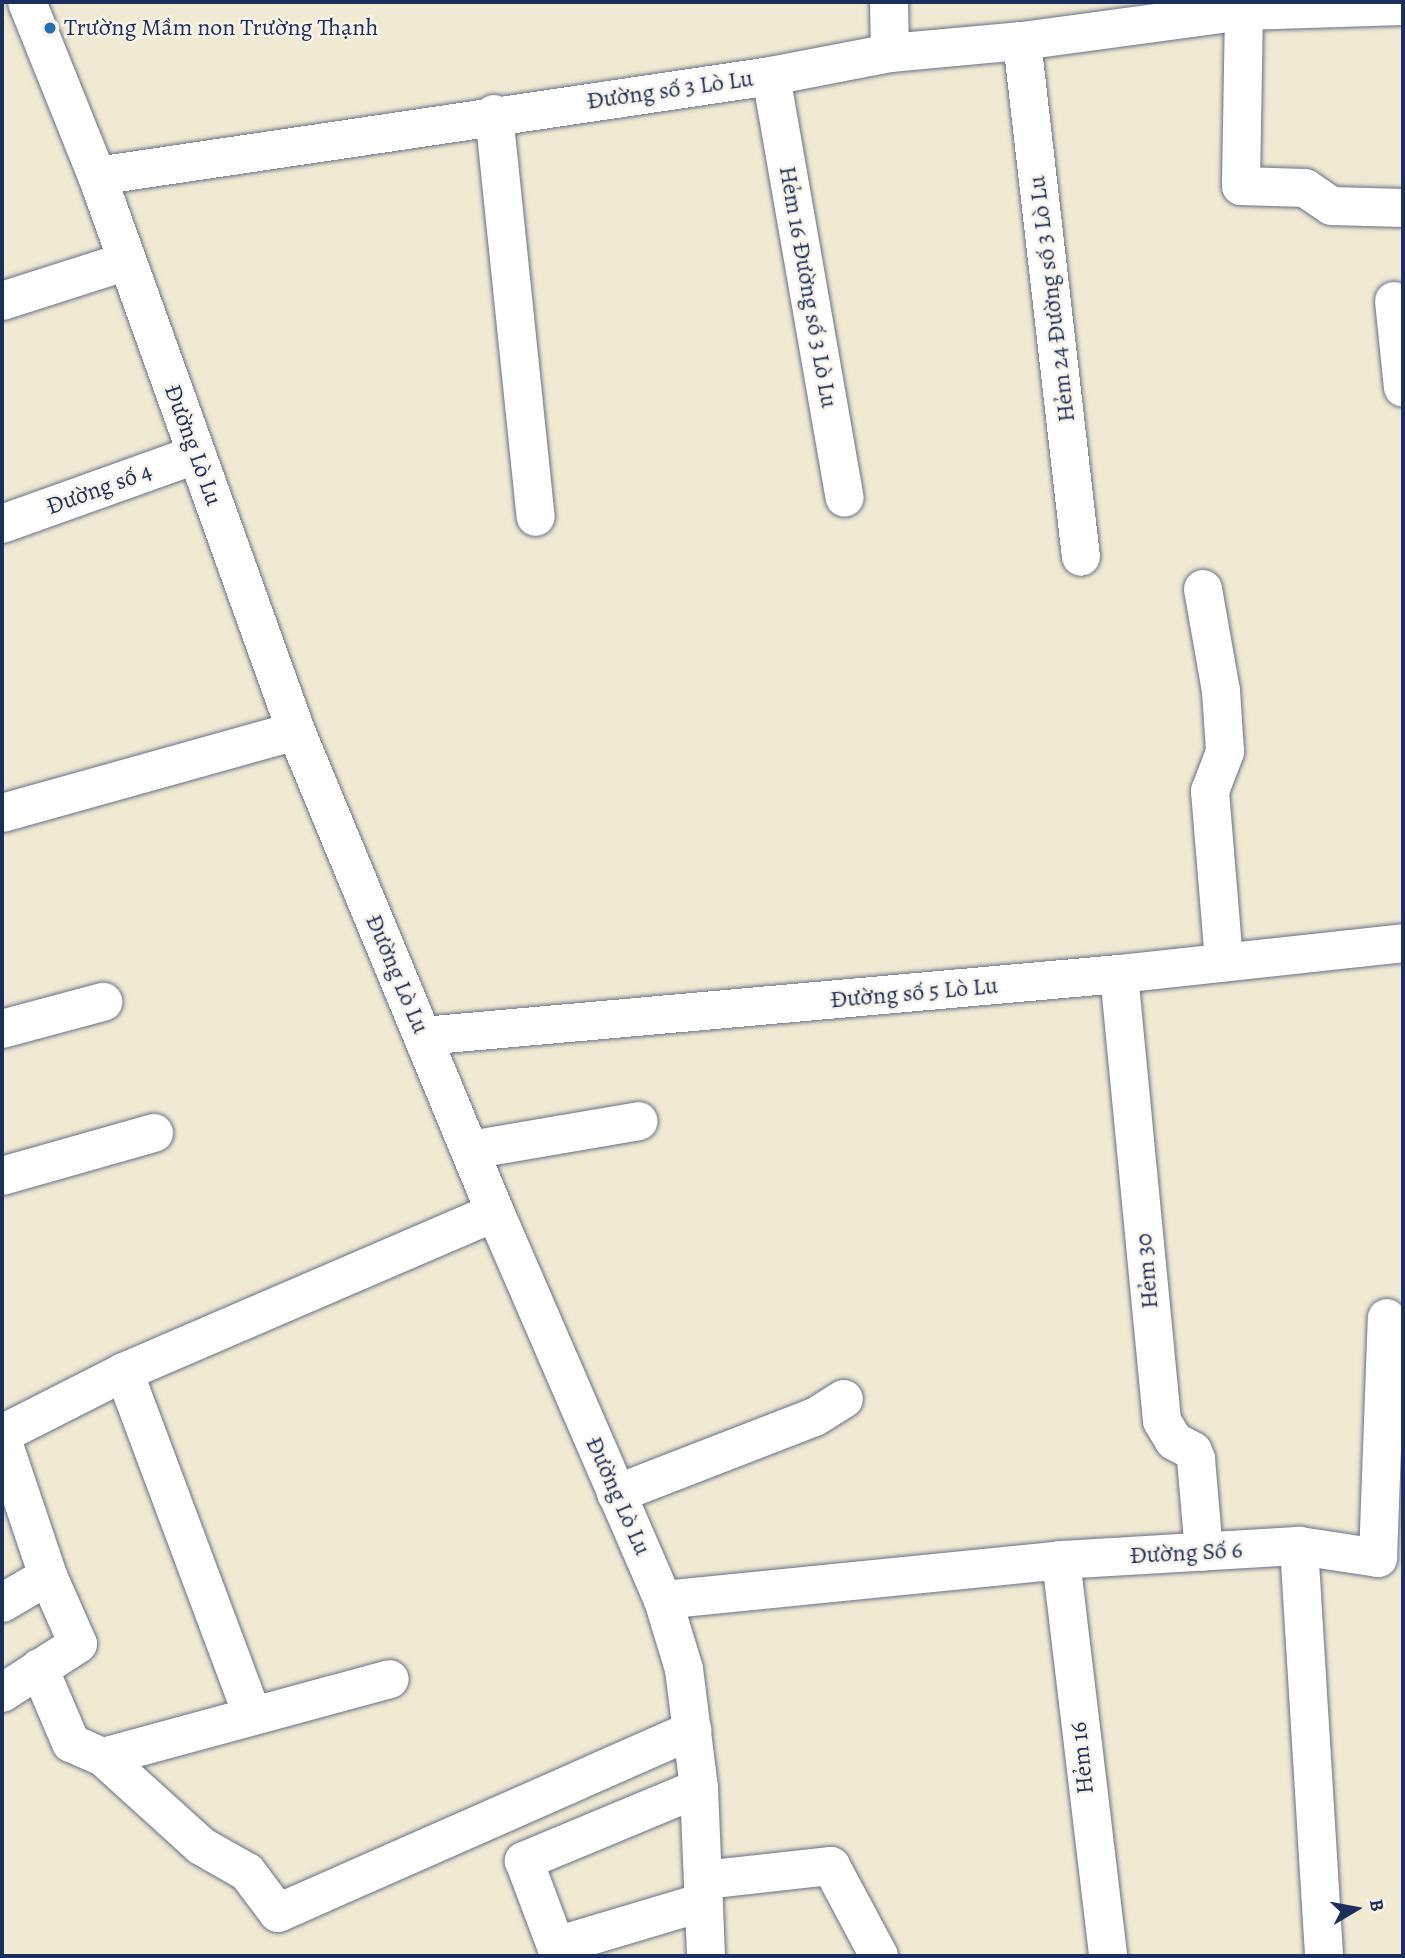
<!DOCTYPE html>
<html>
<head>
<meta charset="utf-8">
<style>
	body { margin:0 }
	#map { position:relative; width:1405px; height:1958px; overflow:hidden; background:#f0ead3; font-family:Alegreya,serif }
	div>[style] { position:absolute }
	.roads { filter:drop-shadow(0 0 2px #667087) drop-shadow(0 0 2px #667087) }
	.minor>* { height:38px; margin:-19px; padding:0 19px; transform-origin:19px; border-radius:19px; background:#fff }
	.dots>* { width:19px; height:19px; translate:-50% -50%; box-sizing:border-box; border:4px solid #f7f3e8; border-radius:50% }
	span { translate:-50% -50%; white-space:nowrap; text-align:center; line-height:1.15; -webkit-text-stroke:5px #f7f3e8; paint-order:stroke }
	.poi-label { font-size:24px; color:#1b2f5e }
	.left { translate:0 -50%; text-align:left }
	.street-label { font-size:24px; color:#1b2f5e }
	.frame { position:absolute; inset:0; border:4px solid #1b2f5e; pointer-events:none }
	.north { position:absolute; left:1321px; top:1874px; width:70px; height:70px; -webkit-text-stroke:5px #f7f3e8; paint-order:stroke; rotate:80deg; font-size:19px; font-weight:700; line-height:28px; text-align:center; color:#1b2f5e }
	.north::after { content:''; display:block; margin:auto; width:24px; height:32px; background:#1b2f5e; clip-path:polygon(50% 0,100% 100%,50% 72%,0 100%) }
</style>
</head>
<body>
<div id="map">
	<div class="roads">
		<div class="minor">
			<i style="left:27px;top:2px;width:188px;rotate:68.1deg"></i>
			<i style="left:97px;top:176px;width:590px;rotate:70.27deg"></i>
			<i style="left:296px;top:731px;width:521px;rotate:67.52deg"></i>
			<i style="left:495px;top:1212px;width:423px;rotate:66.6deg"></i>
			<i style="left:663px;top:1600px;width:72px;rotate:73.1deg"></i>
			<i style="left:684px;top:1669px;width:120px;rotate:82.8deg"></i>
			<i style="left:699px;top:1788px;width:168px;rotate:87.6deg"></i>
			<i style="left:889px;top:2px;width:51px;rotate:88.9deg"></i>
			<i style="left:1244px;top:11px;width:175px;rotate:91deg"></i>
			<i style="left:1241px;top:186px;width:64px;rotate:1.8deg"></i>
			<i style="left:1305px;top:188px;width:32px;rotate:34deg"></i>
			<i style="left:1332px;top:206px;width:71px;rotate:1.6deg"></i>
			<i style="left:1022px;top:41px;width:519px;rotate:83.48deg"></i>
			<i style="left:771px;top:76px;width:428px;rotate:80.1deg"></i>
			<i style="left:494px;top:114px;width:405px;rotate:84.1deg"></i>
			<i style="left:97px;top:176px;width:681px;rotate:-8.44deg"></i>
			<i style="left:771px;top:76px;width:121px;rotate:-10.9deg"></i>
			<i style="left:890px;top:53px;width:133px;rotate:-5.2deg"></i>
			<i style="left:1022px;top:41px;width:224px;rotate:-7.7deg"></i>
			<i style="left:1244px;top:11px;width:159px;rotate:-1.8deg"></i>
			<i style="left:2px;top:301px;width:131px;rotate:-17.7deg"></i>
			<i style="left:1394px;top:301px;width:87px;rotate:84.1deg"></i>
			<i style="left:2px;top:524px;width:205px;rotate:-19.7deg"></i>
			<i style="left:1203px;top:589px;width:104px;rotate:80deg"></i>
			<i style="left:1221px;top:691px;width:61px;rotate:86.2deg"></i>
			<i style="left:1225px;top:752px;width:42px;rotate:111deg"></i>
			<i style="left:1210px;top:791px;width:172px;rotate:85.3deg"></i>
			<i style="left:2px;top:813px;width:305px;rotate:-15.6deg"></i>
			<i style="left:1119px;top:974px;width:449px;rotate:84.5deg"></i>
			<i style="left:1162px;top:1421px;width:23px;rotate:59deg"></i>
			<i style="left:1174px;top:1441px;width:21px;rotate:28deg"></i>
			<i style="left:1193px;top:1451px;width:9px;rotate:69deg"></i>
			<i style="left:1196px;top:1459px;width:93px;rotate:85.1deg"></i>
			<i style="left:2px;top:1029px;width:105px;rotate:-15deg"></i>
			<i style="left:423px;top:1036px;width:699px;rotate:-5.09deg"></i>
			<i style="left:1119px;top:974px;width:286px;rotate:-6.2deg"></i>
			<i style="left:470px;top:1150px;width:171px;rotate:-9.7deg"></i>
			<i style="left:2px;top:1176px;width:158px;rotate:-15.8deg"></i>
			<i style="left:124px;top:1372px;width:365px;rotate:69.5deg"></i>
			<i style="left:2px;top:1434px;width:137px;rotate:-26.9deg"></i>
			<i style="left:124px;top:1372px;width:404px;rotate:-23.3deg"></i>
			<i style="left:2px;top:1439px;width:145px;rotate:71.4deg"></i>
			<i style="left:48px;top:1576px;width:74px;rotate:66.2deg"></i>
			<i style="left:78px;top:1644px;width:90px;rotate:147.2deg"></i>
			<i style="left:616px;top:1494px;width:213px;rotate:-21.2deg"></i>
			<i style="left:815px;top:1417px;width:34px;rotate:-32deg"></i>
			<i style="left:1299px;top:1546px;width:80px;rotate:8.6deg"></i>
			<i style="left:1378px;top:1558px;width:240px;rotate:-87.9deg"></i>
			<i style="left:1061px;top:1560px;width:399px;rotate:83.2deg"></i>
			<i style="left:663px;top:1600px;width:400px;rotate:-5.7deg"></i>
			<i style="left:1061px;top:1560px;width:238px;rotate:-3.4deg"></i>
			<i style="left:1299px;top:1546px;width:411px;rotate:86.5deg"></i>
			<i style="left:2px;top:1603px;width:53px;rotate:-30.4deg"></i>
			<i style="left:39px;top:1668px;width:82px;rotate:66.9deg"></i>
			<i style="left:71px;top:1743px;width:35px;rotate:24deg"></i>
			<i style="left:103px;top:1757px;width:297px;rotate:-15.2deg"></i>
			<i style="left:103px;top:1757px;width:132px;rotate:42.2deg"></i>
			<i style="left:201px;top:1846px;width:53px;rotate:29.5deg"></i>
			<i style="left:247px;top:1872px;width:51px;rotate:52.9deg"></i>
			<i style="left:278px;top:1913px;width:453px;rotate:-23.8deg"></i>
			<i style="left:699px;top:1788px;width:190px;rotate:157.4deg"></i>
			<i style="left:524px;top:1861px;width:91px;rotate:69.4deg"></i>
			<i style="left:556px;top:1946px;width:154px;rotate:-16.6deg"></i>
			<i style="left:704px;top:1880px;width:128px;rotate:-6.3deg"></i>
			<i style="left:831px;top:1866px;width:102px;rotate:61.9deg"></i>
		</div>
	</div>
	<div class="dots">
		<i style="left:50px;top:28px;background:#1f6fb2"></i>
	</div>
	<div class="poi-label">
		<span class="left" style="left:64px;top:28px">Trường Mầm non Trường Thạnh</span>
	</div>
	<div class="street-label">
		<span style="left:670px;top:90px;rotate:-8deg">Đường số 3 Lò Lu</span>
		<span style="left:808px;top:287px;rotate:80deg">Hẻm 16 Đường số 3 Lò Lu</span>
		<span style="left:1052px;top:299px;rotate:-97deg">Hẻm 24 Đường số 3 Lò Lu</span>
		<span style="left:193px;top:445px;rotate:70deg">Đường Lò Lu</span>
		<span style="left:99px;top:489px;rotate:-20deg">Đường số 4</span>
		<span style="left:397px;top:974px;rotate:67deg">Đường Lò Lu</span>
		<span style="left:914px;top:993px;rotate:-5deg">Đường số 5 Lò Lu</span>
		<span style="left:1147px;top:1271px;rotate:-95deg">Hẻm 30</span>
		<span style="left:618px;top:1496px;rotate:66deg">Đường Lò Lu</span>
		<span style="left:1186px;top:1553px;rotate:-3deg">Đường Số 6</span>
		<span style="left:1082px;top:1758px;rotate:-96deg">Hẻm 16</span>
	</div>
	<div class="frame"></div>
	<div class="north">B</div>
</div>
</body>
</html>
